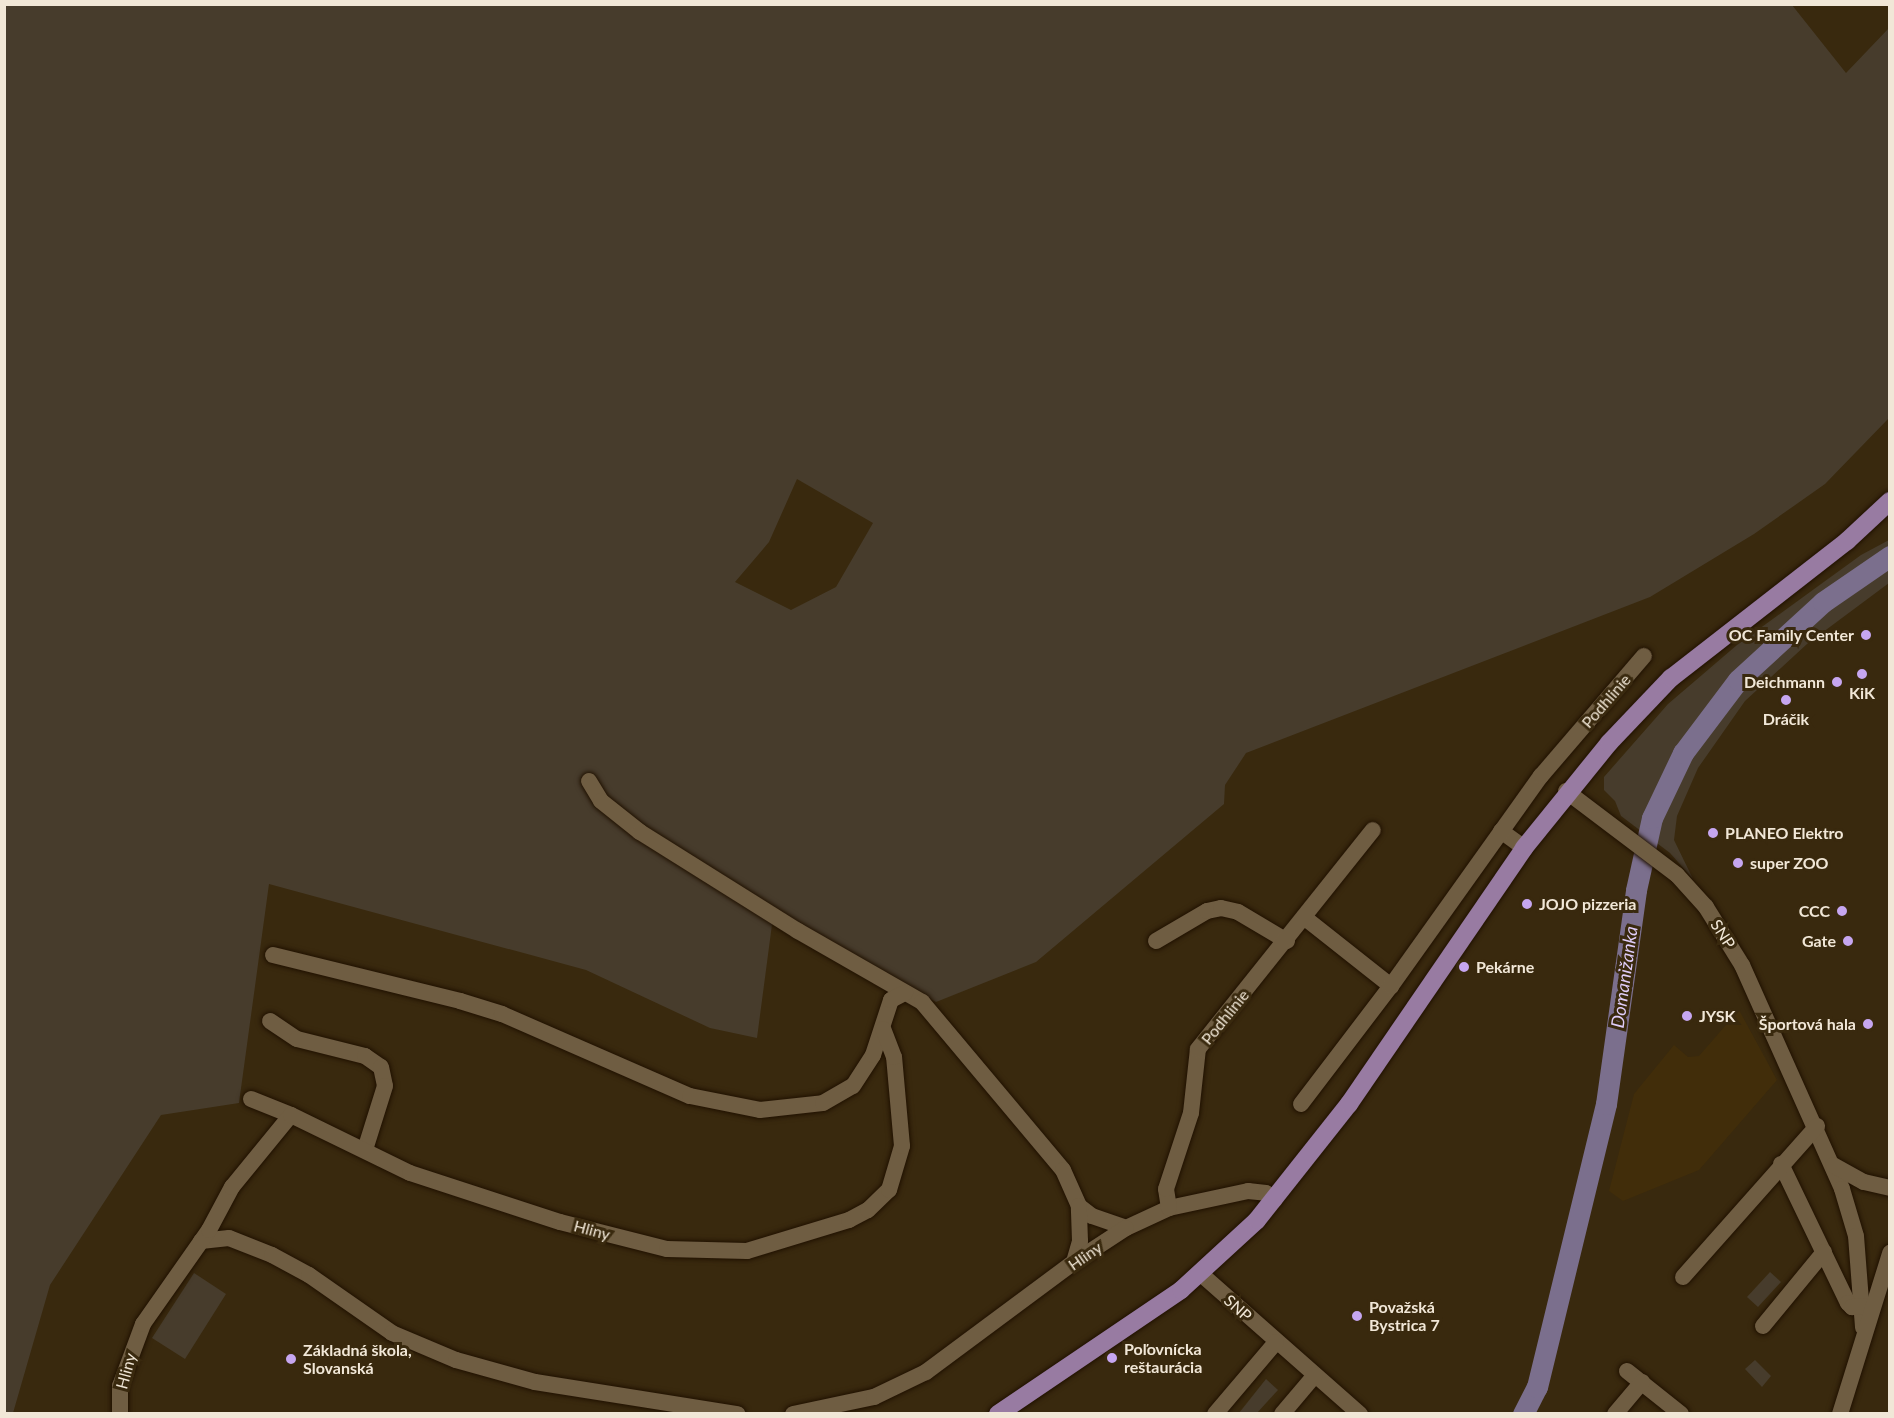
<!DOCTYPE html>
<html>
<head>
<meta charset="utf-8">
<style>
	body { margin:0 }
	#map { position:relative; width:1894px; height:1418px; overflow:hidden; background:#39290e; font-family:Lato,sans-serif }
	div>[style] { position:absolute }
	.built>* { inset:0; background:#412d0a }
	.green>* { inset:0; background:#473c2c }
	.river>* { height:21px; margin:-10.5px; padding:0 10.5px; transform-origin:10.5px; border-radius:10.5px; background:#7b6f8d }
	.roads { filter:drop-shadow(0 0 2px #201100) drop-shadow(0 0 2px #201100) }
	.minor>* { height:16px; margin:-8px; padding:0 8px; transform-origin:8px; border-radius:8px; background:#6f5d42 }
	.major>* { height:18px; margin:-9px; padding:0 9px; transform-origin:9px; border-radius:9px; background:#987ba2 }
	.dots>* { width:16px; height:16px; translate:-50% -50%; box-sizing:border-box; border:3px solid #39290e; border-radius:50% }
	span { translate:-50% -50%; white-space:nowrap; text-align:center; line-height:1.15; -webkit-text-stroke:6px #39290e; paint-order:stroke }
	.poi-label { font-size:16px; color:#f1e7d7; font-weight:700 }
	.right { translate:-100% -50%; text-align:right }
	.left { translate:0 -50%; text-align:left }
	.street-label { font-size:16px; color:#f1e7d7 }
	.water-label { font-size:18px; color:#dfcdf9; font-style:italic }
	.frame { position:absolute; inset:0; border:6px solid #f1e7d7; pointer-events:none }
</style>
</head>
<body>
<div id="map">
	<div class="built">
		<i style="clip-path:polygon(1739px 1010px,1777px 1080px,1699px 1170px,1623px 1201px,1609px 1191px,1634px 1094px,1674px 1045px,1688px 1057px,1699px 1056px)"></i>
	</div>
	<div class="green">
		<i style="clip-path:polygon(evenodd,4px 5px,1792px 5px,1846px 73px,1889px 28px,1889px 418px,1825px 484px,1754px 534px,1650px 597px,1246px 753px,1225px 785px,1224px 804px,1036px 962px,936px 1002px,773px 917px,757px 1038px,710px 1028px,586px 970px,269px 884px,239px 1103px,161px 1115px,50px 1285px,13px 1413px,5px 1413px,4px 5px,797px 479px,873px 523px,836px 587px,791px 610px,735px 582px,769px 542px,797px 479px)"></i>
		<i style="clip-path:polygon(1889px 540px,1889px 583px,1807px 644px,1745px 701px,1698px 768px,1677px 816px,1674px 840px,1693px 879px,1670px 853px,1621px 816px,1615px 801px,1604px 790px,1604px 777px,1668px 704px,1737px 645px,1861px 555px)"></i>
		<i style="clip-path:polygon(1770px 1272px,1781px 1282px,1758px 1307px,1747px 1297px)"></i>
		<i style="clip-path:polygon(194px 1273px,226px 1294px,185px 1359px,152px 1338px)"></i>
		<i style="clip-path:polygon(1755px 1360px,1771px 1376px,1762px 1387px,1745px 1369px)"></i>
		<i style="clip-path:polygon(1266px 1379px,1278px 1390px,1257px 1413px,1239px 1413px)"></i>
	</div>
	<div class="river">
		<i style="left:1523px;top:1414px;width:30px;rotate:-63deg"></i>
		<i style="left:1537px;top:1387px;width:291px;rotate:-76.3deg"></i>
		<i style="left:1606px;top:1104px;width:216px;rotate:-82deg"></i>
		<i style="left:1636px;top:890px;width:74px;rotate:-77.5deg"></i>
		<i style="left:1652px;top:818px;width:72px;rotate:-64.5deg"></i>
		<i style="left:1683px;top:753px;width:91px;rotate:-53deg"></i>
		<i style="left:1738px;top:680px;width:115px;rotate:-42.5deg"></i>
		<i style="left:1823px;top:602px;width:81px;rotate:-34.5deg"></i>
	</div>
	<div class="roads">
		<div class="minor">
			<i style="left:589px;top:781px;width:23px;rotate:59deg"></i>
			<i style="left:601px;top:801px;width:50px;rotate:38.5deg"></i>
			<i style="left:640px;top:832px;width:186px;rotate:32.1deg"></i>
			<i style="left:798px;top:931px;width:143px;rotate:29.8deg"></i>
			<i style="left:922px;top:1002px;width:219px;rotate:50deg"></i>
			<i style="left:1063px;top:1170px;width:39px;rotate:66deg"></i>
			<i style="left:1079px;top:1206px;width:16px;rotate:38deg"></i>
			<i style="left:1092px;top:1216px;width:36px;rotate:19deg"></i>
			<i style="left:1126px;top:1228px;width:47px;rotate:-24.9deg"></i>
			<i style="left:1169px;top:1208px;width:81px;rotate:-12.1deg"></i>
			<i style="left:1248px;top:1191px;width:18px;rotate:6deg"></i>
			<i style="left:1266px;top:1193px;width:11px;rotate:38deg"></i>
			<i style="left:1566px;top:791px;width:139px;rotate:37.1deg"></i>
			<i style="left:1677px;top:875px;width:43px;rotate:47.8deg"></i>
			<i style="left:1706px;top:907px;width:68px;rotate:58.2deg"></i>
			<i style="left:1742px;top:965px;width:245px;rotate:65.9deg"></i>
			<i style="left:1842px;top:1189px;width:49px;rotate:73.4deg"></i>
			<i style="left:1856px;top:1236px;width:92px;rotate:85.6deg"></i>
			<i style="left:1501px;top:831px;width:29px;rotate:36deg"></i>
			<i style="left:1305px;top:918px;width:110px;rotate:38.3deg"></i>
			<i style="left:1156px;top:941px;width:59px;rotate:-30.5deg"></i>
			<i style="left:1207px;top:911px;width:14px;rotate:-12deg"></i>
			<i style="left:1221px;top:908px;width:17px;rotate:13deg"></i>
			<i style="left:1238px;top:912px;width:57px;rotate:30.6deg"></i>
			<i style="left:273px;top:955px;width:193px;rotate:13.8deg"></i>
			<i style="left:460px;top:1001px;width:44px;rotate:17.2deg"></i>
			<i style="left:502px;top:1014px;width:205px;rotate:23.6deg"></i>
			<i style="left:690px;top:1096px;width:71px;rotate:11.3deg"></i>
			<i style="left:760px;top:1110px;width:63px;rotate:-6.3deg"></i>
			<i style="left:823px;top:1103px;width:34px;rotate:-30deg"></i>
			<i style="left:853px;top:1086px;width:37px;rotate:-57deg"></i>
			<i style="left:873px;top:1055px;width:58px;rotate:-71.9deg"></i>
			<i style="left:891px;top:1000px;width:16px;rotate:-27deg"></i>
			<i style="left:270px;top:1021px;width:32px;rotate:34deg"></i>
			<i style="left:297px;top:1039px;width:70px;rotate:14deg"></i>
			<i style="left:365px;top:1056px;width:19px;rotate:35deg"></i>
			<i style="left:381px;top:1067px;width:19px;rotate:78deg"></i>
			<i style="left:385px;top:1086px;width:67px;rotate:107.4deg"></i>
			<i style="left:251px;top:1099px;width:43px;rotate:21.8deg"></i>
			<i style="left:1301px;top:1104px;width:148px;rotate:-52.7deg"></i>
			<i style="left:1391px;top:986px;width:258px;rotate:-54.5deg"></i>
			<i style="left:1541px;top:776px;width:158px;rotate:-49.4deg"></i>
			<i style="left:1781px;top:1164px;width:154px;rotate:64.3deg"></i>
			<i style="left:1848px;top:1303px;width:6px;rotate:45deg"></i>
			<i style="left:1852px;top:1307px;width:11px;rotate:-5deg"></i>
			<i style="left:1833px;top:1165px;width:35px;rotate:29deg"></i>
			<i style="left:1864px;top:1182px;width:27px;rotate:13deg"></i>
			<i style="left:1169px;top:1208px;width:19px;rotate:-99deg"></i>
			<i style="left:1166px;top:1189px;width:80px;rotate:-71.8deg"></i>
			<i style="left:1191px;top:1113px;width:64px;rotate:-83.8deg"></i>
			<i style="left:1198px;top:1049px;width:280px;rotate:-51.4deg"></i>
			<i style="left:201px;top:1241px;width:28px;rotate:-6deg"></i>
			<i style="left:229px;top:1238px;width:46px;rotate:21.6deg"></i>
			<i style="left:272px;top:1255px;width:42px;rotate:28.4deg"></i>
			<i style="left:309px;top:1275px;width:101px;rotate:34.9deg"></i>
			<i style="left:392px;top:1333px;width:69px;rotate:22.9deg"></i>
			<i style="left:456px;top:1360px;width:82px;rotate:15.6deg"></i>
			<i style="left:535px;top:1382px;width:205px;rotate:9deg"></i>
			<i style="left:1074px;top:1262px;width:22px;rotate:-74deg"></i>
			<i style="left:1080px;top:1241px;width:35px;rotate:-92deg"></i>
			<i style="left:1201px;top:1274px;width:212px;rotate:41.4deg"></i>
			<i style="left:1683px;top:1277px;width:202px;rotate:-48.4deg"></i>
			<i style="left:1763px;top:1326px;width:96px;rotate:-50.5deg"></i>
			<i style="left:1627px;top:1371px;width:69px;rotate:38.5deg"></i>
			<i style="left:120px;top:1414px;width:28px;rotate:-90deg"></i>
			<i style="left:120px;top:1386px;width:66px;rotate:-69.6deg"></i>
			<i style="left:143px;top:1324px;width:115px;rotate:-54.9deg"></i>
			<i style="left:209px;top:1230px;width:49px;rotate:-61.9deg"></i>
			<i style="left:232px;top:1187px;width:93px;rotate:-50.7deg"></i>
			<i style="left:291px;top:1115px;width:132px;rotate:26deg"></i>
			<i style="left:410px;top:1173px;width:158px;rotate:18.1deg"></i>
			<i style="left:560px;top:1222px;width:110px;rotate:14.2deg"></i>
			<i style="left:667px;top:1249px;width:80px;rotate:1.4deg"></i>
			<i style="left:747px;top:1251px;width:107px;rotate:-16.9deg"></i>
			<i style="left:849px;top:1220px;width:21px;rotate:-28deg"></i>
			<i style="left:868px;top:1210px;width:29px;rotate:-44deg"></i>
			<i style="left:889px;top:1190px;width:46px;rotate:-73.5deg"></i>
			<i style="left:902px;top:1146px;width:89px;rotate:-95.1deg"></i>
			<i style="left:894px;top:1057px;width:30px;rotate:-111deg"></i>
			<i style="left:793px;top:1414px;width:83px;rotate:-11.9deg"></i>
			<i style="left:874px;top:1397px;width:58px;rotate:-25.7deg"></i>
			<i style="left:926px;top:1372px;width:184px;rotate:-36.6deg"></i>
			<i style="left:1074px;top:1262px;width:62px;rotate:-33.2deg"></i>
			<i style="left:1215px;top:1414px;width:94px;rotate:-49.7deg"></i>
			<i style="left:1282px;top:1414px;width:51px;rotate:-49.8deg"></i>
			<i style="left:1615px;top:1414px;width:42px;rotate:-49.8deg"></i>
			<i style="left:1840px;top:1414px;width:169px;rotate:-72.7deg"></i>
		</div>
		<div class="major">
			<i style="left:998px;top:1414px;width:221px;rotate:-34.1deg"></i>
			<i style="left:1181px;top:1290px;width:103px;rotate:-42.6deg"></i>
			<i style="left:1257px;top:1220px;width:148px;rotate:-51.6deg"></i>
			<i style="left:1349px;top:1104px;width:310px;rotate:-55.6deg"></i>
			<i style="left:1524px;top:848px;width:135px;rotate:-51deg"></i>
			<i style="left:1609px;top:743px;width:90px;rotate:-46.4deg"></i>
			<i style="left:1671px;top:678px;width:223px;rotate:-37.9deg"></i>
			<i style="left:1847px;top:541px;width:59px;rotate:-42.9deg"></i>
		</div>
	</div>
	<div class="dots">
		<i style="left:1866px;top:635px;background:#c6a6f0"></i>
		<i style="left:1862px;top:674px;background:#c6a6f0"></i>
		<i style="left:1837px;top:682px;background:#c6a6f0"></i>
		<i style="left:1786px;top:700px;background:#c6a6f0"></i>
		<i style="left:1713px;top:833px;background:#c6a6f0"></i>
		<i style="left:1738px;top:863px;background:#c6a6f0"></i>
		<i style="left:1527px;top:904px;background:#c6a6f0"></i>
		<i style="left:1842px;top:911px;background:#c6a6f0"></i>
		<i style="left:1848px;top:941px;background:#c6a6f0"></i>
		<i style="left:1464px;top:967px;background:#c6a6f0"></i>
		<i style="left:1687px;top:1016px;background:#c6a6f0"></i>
		<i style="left:1868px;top:1024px;background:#c6a6f0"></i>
		<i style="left:1357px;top:1316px;background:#c6a6f0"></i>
		<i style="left:1112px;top:1358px;background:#c6a6f0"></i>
		<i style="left:291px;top:1359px;background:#c6a6f0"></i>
	</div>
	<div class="poi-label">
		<span class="right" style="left:1854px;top:635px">OC Family Center</span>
		<span class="right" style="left:1825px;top:682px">Deichmann</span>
		<span style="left:1862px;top:693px">KiK</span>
		<span style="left:1786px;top:719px">Dráčik</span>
		<span class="left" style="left:1725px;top:833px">PLANEO Elektro</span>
		<span class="left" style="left:1750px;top:863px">super ZOO</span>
		<span class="left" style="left:1539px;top:904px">JOJO pizzeria</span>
		<span class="right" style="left:1830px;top:911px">CCC</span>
		<span class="right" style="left:1836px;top:941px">Gate</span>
		<span class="left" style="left:1476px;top:967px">Pekárne</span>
		<span class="left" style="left:1699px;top:1016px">JYSK</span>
		<span class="right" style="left:1856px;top:1024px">Športová hala</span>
		<span class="left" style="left:1369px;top:1316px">Považská<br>Bystrica 7</span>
		<span class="left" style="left:1124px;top:1358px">Poľovnícka<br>reštaurácia</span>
		<span class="left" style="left:303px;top:1359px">Základná škola,<br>Slovanská</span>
	</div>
	<div class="street-label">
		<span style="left:1606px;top:701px;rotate:-49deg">Podhlinie</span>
		<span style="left:1723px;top:934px;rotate:57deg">SNP</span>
		<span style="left:1225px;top:1017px;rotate:-51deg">Podhlinie</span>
		<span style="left:592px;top:1230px;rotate:15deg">Hliny</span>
		<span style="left:1085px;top:1256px;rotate:-35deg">Hliny</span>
		<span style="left:1238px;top:1308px;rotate:42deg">SNP</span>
		<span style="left:126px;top:1371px;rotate:-75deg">Hliny</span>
	</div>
	<div class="water-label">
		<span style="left:1624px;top:977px;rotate:-82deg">Domanižanka</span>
	</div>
	<div class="frame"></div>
</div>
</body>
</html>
